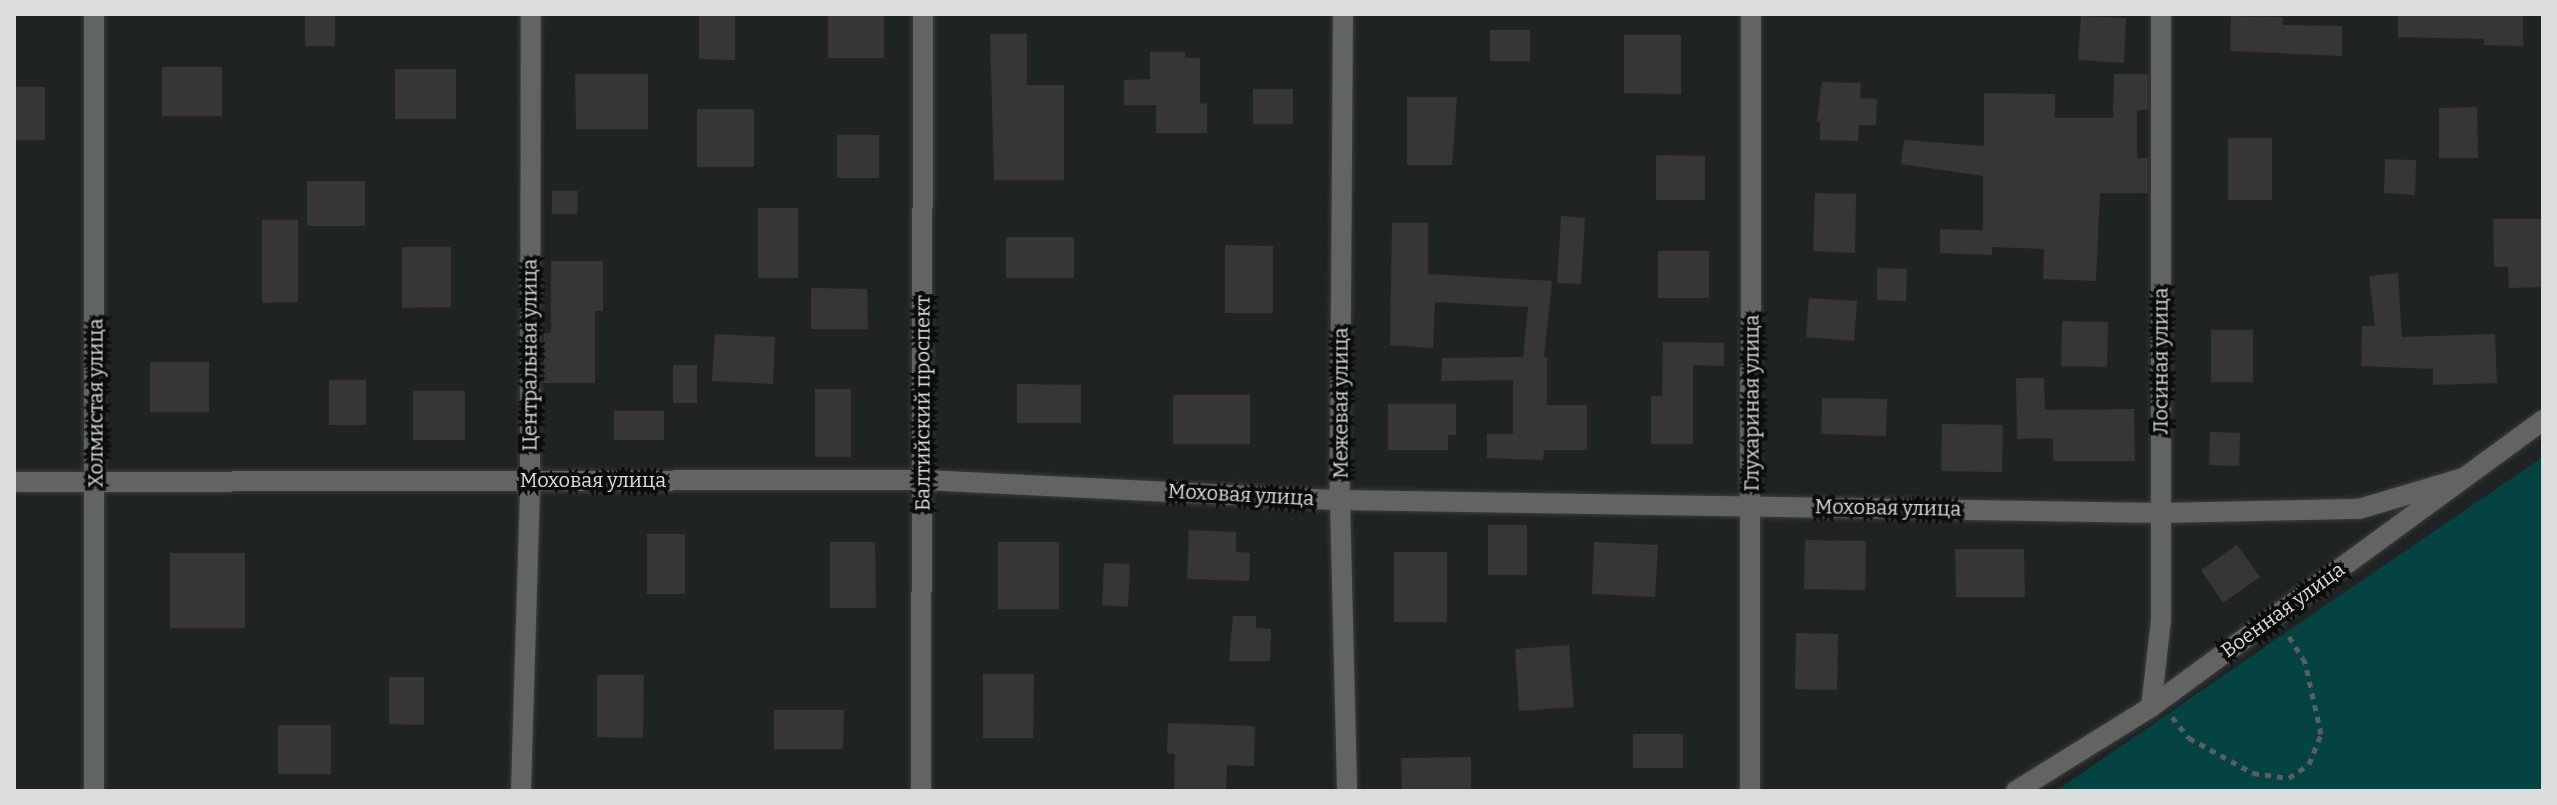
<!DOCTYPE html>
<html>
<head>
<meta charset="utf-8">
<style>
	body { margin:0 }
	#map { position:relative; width:2557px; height:805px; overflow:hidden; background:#202323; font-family:Bitter,serif }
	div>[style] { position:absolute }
	.green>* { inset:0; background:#054342 }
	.building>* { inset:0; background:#383635 }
	.path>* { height:5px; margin-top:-2.5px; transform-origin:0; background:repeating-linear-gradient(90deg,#5b5e5e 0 6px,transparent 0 12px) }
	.roads { filter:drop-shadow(0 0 2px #3a3d3d) drop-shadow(0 0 2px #3a3d3d) }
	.street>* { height:20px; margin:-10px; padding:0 10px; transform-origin:10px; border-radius:10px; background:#626463 }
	span { translate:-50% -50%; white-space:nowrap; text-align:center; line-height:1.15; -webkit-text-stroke:7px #0b0c0c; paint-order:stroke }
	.street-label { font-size:20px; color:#dbdddd }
	.frame { position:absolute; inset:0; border:16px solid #dbdddd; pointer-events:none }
</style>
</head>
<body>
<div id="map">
	<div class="green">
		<i style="clip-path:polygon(2543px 457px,2543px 791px,2056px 791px,2307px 618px)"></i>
	</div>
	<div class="building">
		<i style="clip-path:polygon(305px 14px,335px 14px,335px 46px,305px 46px)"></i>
		<i style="clip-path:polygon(699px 14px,735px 14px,735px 60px,699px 59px)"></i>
		<i style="clip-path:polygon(828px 14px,884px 14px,884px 58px,828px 58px)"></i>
		<i style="clip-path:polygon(2398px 14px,2523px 14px,2523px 46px,2484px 45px,2484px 39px,2398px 37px)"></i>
		<i style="clip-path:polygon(2081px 16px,2126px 18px,2124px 63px,2078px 60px)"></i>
		<i style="clip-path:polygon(2231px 16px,2283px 17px,2282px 25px,2342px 26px,2342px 56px,2230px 51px)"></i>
		<i style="clip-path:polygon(1490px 30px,1530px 30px,1530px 61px,1490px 61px)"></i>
		<i style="clip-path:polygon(990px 34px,1027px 34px,1027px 85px,1064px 85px,1064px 180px,994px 180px)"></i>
		<i style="clip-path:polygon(1624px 35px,1681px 35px,1681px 94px,1624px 93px)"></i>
		<i style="clip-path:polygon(1150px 52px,1185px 52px,1185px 58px,1200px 58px,1200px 104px,1207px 103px,1207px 133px,1156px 133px,1156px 105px,1124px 105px,1124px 80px,1150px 79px)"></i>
		<i style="clip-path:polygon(162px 67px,222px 67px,222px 116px,162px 116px)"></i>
		<i style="clip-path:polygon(395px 69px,456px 69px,456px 119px,395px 119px)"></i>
		<i style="clip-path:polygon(575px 74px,648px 74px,648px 129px,576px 129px)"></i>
		<i style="clip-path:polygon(2114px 74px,2148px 74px,2148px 110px,2137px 110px,2137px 158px,2148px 158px,2148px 193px,2100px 193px,2096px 281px,2043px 279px,2044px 249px,1992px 247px,1992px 255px,1940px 253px,1940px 229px,1983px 230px,1983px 176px,1901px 164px,1904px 140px,1984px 146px,1984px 93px,2055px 94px,2055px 118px,2113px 118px)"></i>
		<i style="clip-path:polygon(1822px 82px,1861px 83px,1860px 98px,1877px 99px,1876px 125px,1859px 125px,1858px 141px,1820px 140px,1820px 122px,1817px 121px)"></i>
		<i style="clip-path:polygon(14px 87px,45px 87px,45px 140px,14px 140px)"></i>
		<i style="clip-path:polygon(1253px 89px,1293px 89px,1293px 124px,1253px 124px)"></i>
		<i style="clip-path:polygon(1407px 97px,1457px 97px,1452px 165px,1407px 165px)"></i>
		<i style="clip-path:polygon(2477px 107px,2478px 158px,2439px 158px,2439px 108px)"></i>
		<i style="clip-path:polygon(697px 109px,754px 109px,754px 167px,697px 167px)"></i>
		<i style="clip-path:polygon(837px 135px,879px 135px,879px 178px,837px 178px)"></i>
		<i style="clip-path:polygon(2228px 138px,2272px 138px,2272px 200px,2228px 200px)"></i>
		<i style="clip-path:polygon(1656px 155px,1705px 156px,1705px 200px,1656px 200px)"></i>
		<i style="clip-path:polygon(2385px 159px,2416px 160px,2415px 195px,2384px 193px)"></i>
		<i style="clip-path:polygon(307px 181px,365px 181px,365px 226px,307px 226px)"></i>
		<i style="clip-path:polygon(552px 191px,578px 191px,577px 214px,552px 214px)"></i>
		<i style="clip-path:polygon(1815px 193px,1856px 194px,1855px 253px,1813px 251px)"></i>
		<i style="clip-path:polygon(758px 208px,798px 208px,798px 278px,758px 278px)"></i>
		<i style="clip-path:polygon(1561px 216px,1585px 218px,1581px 284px,1557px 283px)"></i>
		<i style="clip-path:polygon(2493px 219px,2543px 219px,2543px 287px,2509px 288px,2508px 267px,2494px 267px)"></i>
		<i style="clip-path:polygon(262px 220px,298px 220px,298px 302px,262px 303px)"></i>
		<i style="clip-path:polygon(1392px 223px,1428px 223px,1428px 274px,1552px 281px,1544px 357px,1547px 357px,1547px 405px,1587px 405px,1587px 450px,1544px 450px,1543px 460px,1487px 458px,1487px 434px,1513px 434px,1513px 380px,1441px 381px,1442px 358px,1523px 357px,1528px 307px,1435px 302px,1433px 348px,1390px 345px)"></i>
		<i style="clip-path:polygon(1006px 237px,1074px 237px,1074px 278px,1006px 278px)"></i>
		<i style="clip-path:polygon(1225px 245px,1273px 246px,1273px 313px,1225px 313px)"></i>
		<i style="clip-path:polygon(402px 247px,451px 247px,451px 307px,402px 308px)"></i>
		<i style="clip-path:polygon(1658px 251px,1709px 251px,1709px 298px,1658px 298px)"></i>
		<i style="clip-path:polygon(551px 261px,603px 261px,603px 311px,595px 311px,595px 383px,544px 383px,544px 333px,551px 333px)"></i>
		<i style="clip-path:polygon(1877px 268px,1907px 269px,1906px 301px,1877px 300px)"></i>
		<i style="clip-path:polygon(2398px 273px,2402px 337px,2495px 334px,2497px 383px,2433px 385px,2433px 369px,2361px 366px,2362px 326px,2375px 326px,2369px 276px)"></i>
		<i style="clip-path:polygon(811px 288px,867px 289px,868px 329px,811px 329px)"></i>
		<i style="clip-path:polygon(1809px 298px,1857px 301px,1854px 341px,1806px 337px)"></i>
		<i style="clip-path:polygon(2062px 321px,2108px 322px,2107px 367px,2061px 366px)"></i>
		<i style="clip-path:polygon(2211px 330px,2253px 330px,2253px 382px,2211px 382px)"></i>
		<i style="clip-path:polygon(715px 334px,775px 337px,773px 384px,712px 381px)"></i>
		<i style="clip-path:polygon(1663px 342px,1724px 343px,1724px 366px,1693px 365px,1693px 444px,1651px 444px,1651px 396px,1662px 396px)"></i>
		<i style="clip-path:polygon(150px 362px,209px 362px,209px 412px,150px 412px)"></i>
		<i style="clip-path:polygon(673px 365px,697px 365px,697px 403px,673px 403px)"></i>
		<i style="clip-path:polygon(2016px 378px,2044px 378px,2045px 410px,2134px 409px,2135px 461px,2053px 461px,2053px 438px,2017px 439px)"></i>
		<i style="clip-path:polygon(329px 380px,366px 380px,366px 425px,329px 425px)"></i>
		<i style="clip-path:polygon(1017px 384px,1081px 385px,1081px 423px,1017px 423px)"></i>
		<i style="clip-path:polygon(815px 389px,851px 389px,851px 457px,815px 457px)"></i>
		<i style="clip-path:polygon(413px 391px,465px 391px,465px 440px,413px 440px)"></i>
		<i style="clip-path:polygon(1173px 395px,1250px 395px,1250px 444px,1173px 444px)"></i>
		<i style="clip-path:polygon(1822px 398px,1887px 399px,1886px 436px,1821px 434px)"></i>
		<i style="clip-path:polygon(1388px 404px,1456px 404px,1456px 435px,1448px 435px,1448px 450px,1388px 450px)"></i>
		<i style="clip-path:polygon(614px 411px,664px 411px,664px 440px,614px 440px)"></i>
		<i style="clip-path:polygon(1942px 424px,2003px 425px,2002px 472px,1941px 471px)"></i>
		<i style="clip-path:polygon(2210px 432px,2240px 433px,2239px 466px,2209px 465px)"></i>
		<i style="clip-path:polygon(1488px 525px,1527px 525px,1527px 575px,1488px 575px)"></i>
		<i style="clip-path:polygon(1189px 530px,1236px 532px,1236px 552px,1250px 553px,1249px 581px,1187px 579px)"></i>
		<i style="clip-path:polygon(647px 534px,685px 534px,685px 594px,647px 594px)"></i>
		<i style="clip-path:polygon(1805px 540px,1866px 541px,1865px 590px,1804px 589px)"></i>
		<i style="clip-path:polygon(830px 542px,875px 542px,876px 608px,830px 608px)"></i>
		<i style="clip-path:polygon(998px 542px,1059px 542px,1059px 609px,998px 609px)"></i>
		<i style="clip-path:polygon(1594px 542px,1658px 545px,1655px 597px,1592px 594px)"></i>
		<i style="clip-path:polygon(2237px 545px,2260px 577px,2223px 603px,2201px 570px)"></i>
		<i style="clip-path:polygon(1955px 549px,2024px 549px,2025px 597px,1956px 597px)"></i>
		<i style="clip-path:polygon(1394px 552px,1447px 552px,1447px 622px,1394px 622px)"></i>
		<i style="clip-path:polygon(170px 553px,245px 553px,245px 628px,170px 628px)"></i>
		<i style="clip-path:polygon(1104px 563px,1130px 564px,1128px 607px,1102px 605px)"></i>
		<i style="clip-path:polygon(1233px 616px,1256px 616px,1256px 628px,1271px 629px,1270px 661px,1229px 661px)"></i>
		<i style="clip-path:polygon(1796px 633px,1838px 634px,1837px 690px,1795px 689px)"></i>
		<i style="clip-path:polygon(1569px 645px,1574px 707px,1519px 711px,1515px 649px)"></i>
		<i style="clip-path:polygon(983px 674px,1034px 674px,1033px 738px,983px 738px)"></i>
		<i style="clip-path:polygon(597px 675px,644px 675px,643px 738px,597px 737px)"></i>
		<i style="clip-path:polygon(389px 677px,424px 677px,424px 725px,389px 724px)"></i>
		<i style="clip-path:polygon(774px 710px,844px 710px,843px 749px,774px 749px)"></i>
		<i style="clip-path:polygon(1168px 723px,1255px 726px,1254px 766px,1227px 765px,1226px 791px,1174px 791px,1175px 754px,1167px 753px)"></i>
		<i style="clip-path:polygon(278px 725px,331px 725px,331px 774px,278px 774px)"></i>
		<i style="clip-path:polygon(1633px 734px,1683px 734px,1683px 768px,1633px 768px)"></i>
		<i style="clip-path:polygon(1471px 757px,1471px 791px,1402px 791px,1401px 758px)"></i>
	</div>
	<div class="path">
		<i style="left:2172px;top:717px;width:27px;rotate:51deg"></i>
		<i style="left:2189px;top:738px;width:73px;rotate:28.7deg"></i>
		<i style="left:2253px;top:773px;width:36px;rotate:8deg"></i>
		<i style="left:2289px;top:778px;width:24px;rotate:-35deg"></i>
		<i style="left:2309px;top:764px;width:32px;rotate:-68deg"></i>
		<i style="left:2321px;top:734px;width:74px;rotate:-102.5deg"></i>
		<i style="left:2305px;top:662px;width:36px;rotate:-122deg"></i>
	</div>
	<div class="roads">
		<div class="street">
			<i style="left:1343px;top:14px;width:486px;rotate:90.4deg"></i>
			<i style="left:1340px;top:500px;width:291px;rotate:88.6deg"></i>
			<i style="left:14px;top:482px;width:910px;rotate:-0.13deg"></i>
			<i style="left:924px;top:480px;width:416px;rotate:2.8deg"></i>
			<i style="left:1340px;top:500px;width:821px;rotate:0.91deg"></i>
			<i style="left:2161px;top:513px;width:198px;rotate:-1.2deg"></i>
			<i style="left:2359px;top:509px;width:109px;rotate:-16.6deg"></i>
			<i style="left:2151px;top:707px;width:87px;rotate:-83.4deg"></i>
			<i style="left:2161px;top:621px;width:607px;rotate:-90deg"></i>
			<i style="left:94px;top:791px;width:777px;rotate:-90deg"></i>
			<i style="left:521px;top:791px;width:311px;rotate:-88.3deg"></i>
			<i style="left:530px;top:480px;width:466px;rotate:-89.9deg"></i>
			<i style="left:921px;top:791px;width:777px;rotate:-89.85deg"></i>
			<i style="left:1750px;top:791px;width:777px;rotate:-89.93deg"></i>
			<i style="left:2016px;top:791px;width:159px;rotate:-31.9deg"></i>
			<i style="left:2151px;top:707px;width:486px;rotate:-36.2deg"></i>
		</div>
	</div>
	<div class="street-label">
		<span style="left:530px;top:355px;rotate:-90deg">Центральная улица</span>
		<span style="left:2161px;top:361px;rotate:-90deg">Лосиная улица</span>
		<span style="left:96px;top:403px;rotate:-90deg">Холмистая улица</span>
		<span style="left:923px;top:403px;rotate:-90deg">Балтийский проспект</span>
		<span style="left:1341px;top:403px;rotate:-90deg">Межевая улица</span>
		<span style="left:1752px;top:403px;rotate:-90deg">Глухариная улица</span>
		<span style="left:593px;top:480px">Моховая улица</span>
		<span style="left:1241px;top:495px;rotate:3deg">Моховая улица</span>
		<span style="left:1888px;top:508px;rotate:1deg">Моховая улица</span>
		<span style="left:2283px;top:610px;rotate:-36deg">Военная улица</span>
	</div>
	<div class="frame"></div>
</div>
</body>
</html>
